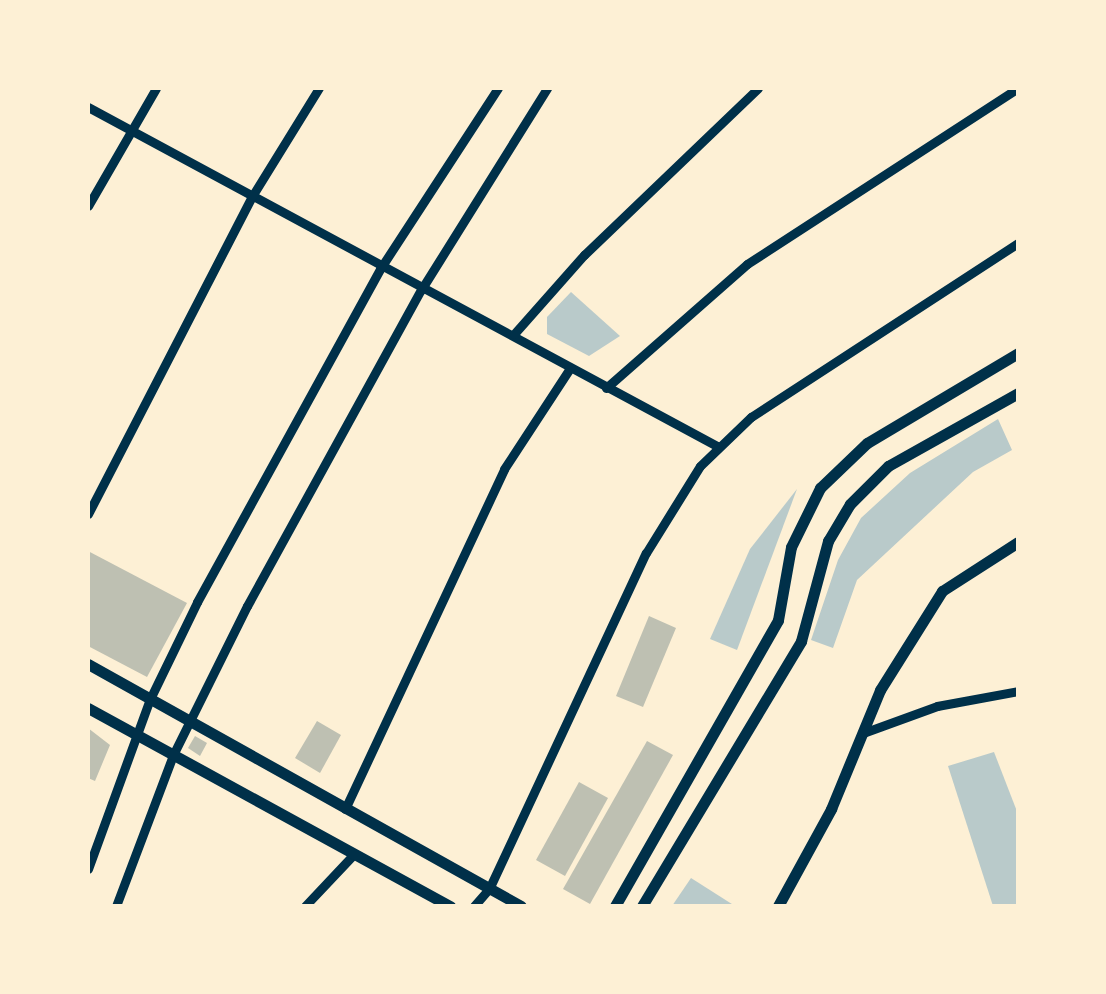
<!DOCTYPE html>
<html>
<head>
<meta charset="utf-8">
<style>
	body { margin:0 }
	#map { position:relative; width:1106px; height:994px; overflow:hidden; background:#fdf0d5; font-family:"Space Grotesk",sans-serif }
	div>[style] { position:absolute }
	.green>* { inset:0; background:#b9caca }
	.building>* { inset:0; background:#bec0b2 }
	.minor>* { height:9px; margin:-4.5px; padding:0 4.5px; transform-origin:4.5px; border-radius:4.5px; background:#003049 }
	.tertiary>* { height:11px; margin:-5.5px; padding:0 5.5px; transform-origin:5.5px; border-radius:5.5px; background:#003049 }
	span { translate:-50% -50%; white-space:nowrap; text-align:center; line-height:1.15; -webkit-text-stroke:8px #fdf0d5; paint-order:stroke }
	.frame { position:absolute; inset:0; border:90px solid #fdf0d5; pointer-events:none }
</style>
</head>
<body>
<div id="map">
	<div class="green">
		<i style="clip-path:polygon(571px 292px,620px 336px,589px 356px,547px 334px,547px 317px)"></i>
		<i style="clip-path:polygon(998px 419px,1012px 450px,973px 472px,857px 580px,833px 648px,811px 640px,838px 560px,861px 518px,910px 473px)"></i>
		<i style="clip-path:polygon(797px 489px,737px 650px,710px 639px,750px 549px)"></i>
		<i style="clip-path:polygon(994px 752px,1018px 814px,1018px 906px,993px 906px,948px 766px)"></i>
		<i style="clip-path:polygon(691px 878px,735px 906px,672px 906px)"></i>
	</div>
	<div class="building">
		<i style="clip-path:polygon(88px 551px,187px 603px,147px 677px,88px 646px)"></i>
		<i style="clip-path:polygon(649px 616px,676px 628px,643px 707px,616px 696px)"></i>
		<i style="clip-path:polygon(317px 721px,341px 735px,320px 773px,295px 758px)"></i>
		<i style="clip-path:polygon(88px 728px,110px 745px,95px 781px,88px 778px)"></i>
		<i style="clip-path:polygon(195px 736px,207px 743px,200px 756px,188px 748px)"></i>
		<i style="clip-path:polygon(647px 741px,673px 755px,590px 904px,563px 889px)"></i>
		<i style="clip-path:polygon(579px 782px,608px 798px,565px 876px,536px 860px)"></i>
	</div>
	<div class="minor">
		<i style="left:88px;top:107px;width:715px;rotate:28.32deg"></i>
		<i style="left:88px;top:206px;width:136px;rotate:-60deg"></i>
		<i style="left:514px;top:334px;width:106px;rotate:-48.5deg"></i>
		<i style="left:584px;top:255px;width:241px;rotate:-43.8deg"></i>
		<i style="left:606px;top:388px;width:188px;rotate:-41.3deg"></i>
		<i style="left:747px;top:264px;width:323px;rotate:-33deg"></i>
		<i style="left:88px;top:514px;width:356px;rotate:-62.7deg"></i>
		<i style="left:251px;top:198px;width:129px;rotate:-58.3deg"></i>
		<i style="left:863px;top:733px;width:79px;rotate:-20deg"></i>
		<i style="left:937px;top:706px;width:82px;rotate:-10.5deg"></i>
		<i style="left:345px;top:809px;width:375px;rotate:-64.9deg"></i>
		<i style="left:504px;top:469px;width:121px;rotate:-56.8deg"></i>
		<i style="left:88px;top:869px;width:181px;rotate:-70deg"></i>
		<i style="left:150px;top:699px;width:108px;rotate:-64.1deg"></i>
		<i style="left:197px;top:602px;width:380px;rotate:-61.2deg"></i>
		<i style="left:380px;top:269px;width:216px;rotate:-56.9deg"></i>
		<i style="left:116px;top:906px;width:161px;rotate:-69.3deg"></i>
		<i style="left:173px;top:755px;width:166px;rotate:-63.6deg"></i>
		<i style="left:247px;top:606px;width:361px;rotate:-61.2deg"></i>
		<i style="left:421px;top:290px;width:238px;rotate:-58deg"></i>
		<i style="left:305px;top:906px;width:71px;rotate:-46.7deg"></i>
		<i style="left:474px;top:906px;width:23px;rotate:-49deg"></i>
		<i style="left:489px;top:889px;width:371px;rotate:-65deg"></i>
		<i style="left:646px;top:553px;width:102px;rotate:-58.2deg"></i>
		<i style="left:700px;top:466px;width:71px;rotate:-43.9deg"></i>
		<i style="left:751px;top:417px;width:319px;rotate:-33.1deg"></i>
	</div>
	<div class="tertiary">
		<i style="left:88px;top:664px;width:496px;rotate:29.2deg"></i>
		<i style="left:88px;top:708px;width:413px;rotate:28.7deg"></i>
		<i style="left:615px;top:906px;width:329px;rotate:-60.3deg"></i>
		<i style="left:778px;top:620px;width:74px;rotate:-79.9deg"></i>
		<i style="left:791px;top:547px;width:66px;rotate:-63.8deg"></i>
		<i style="left:820px;top:488px;width:65px;rotate:-43.8deg"></i>
		<i style="left:867px;top:443px;width:176px;rotate:-30.8deg"></i>
		<i style="left:642px;top:906px;width:309px;rotate:-59deg"></i>
		<i style="left:801px;top:641px;width:104px;rotate:-74.9deg"></i>
		<i style="left:828px;top:541px;width:43px;rotate:-59.3deg"></i>
		<i style="left:850px;top:504px;width:54px;rotate:-45deg"></i>
		<i style="left:888px;top:466px;width:149px;rotate:-29.3deg"></i>
		<i style="left:778px;top:906px;width:111px;rotate:-61.3deg"></i>
		<i style="left:831px;top:809px;width:129px;rotate:-67.6deg"></i>
		<i style="left:880px;top:690px;width:117px;rotate:-57.9deg"></i>
		<i style="left:942px;top:591px;width:90px;rotate:-32.8deg"></i>
	</div>
	<div class="frame"></div>
</div>
</body>
</html>
